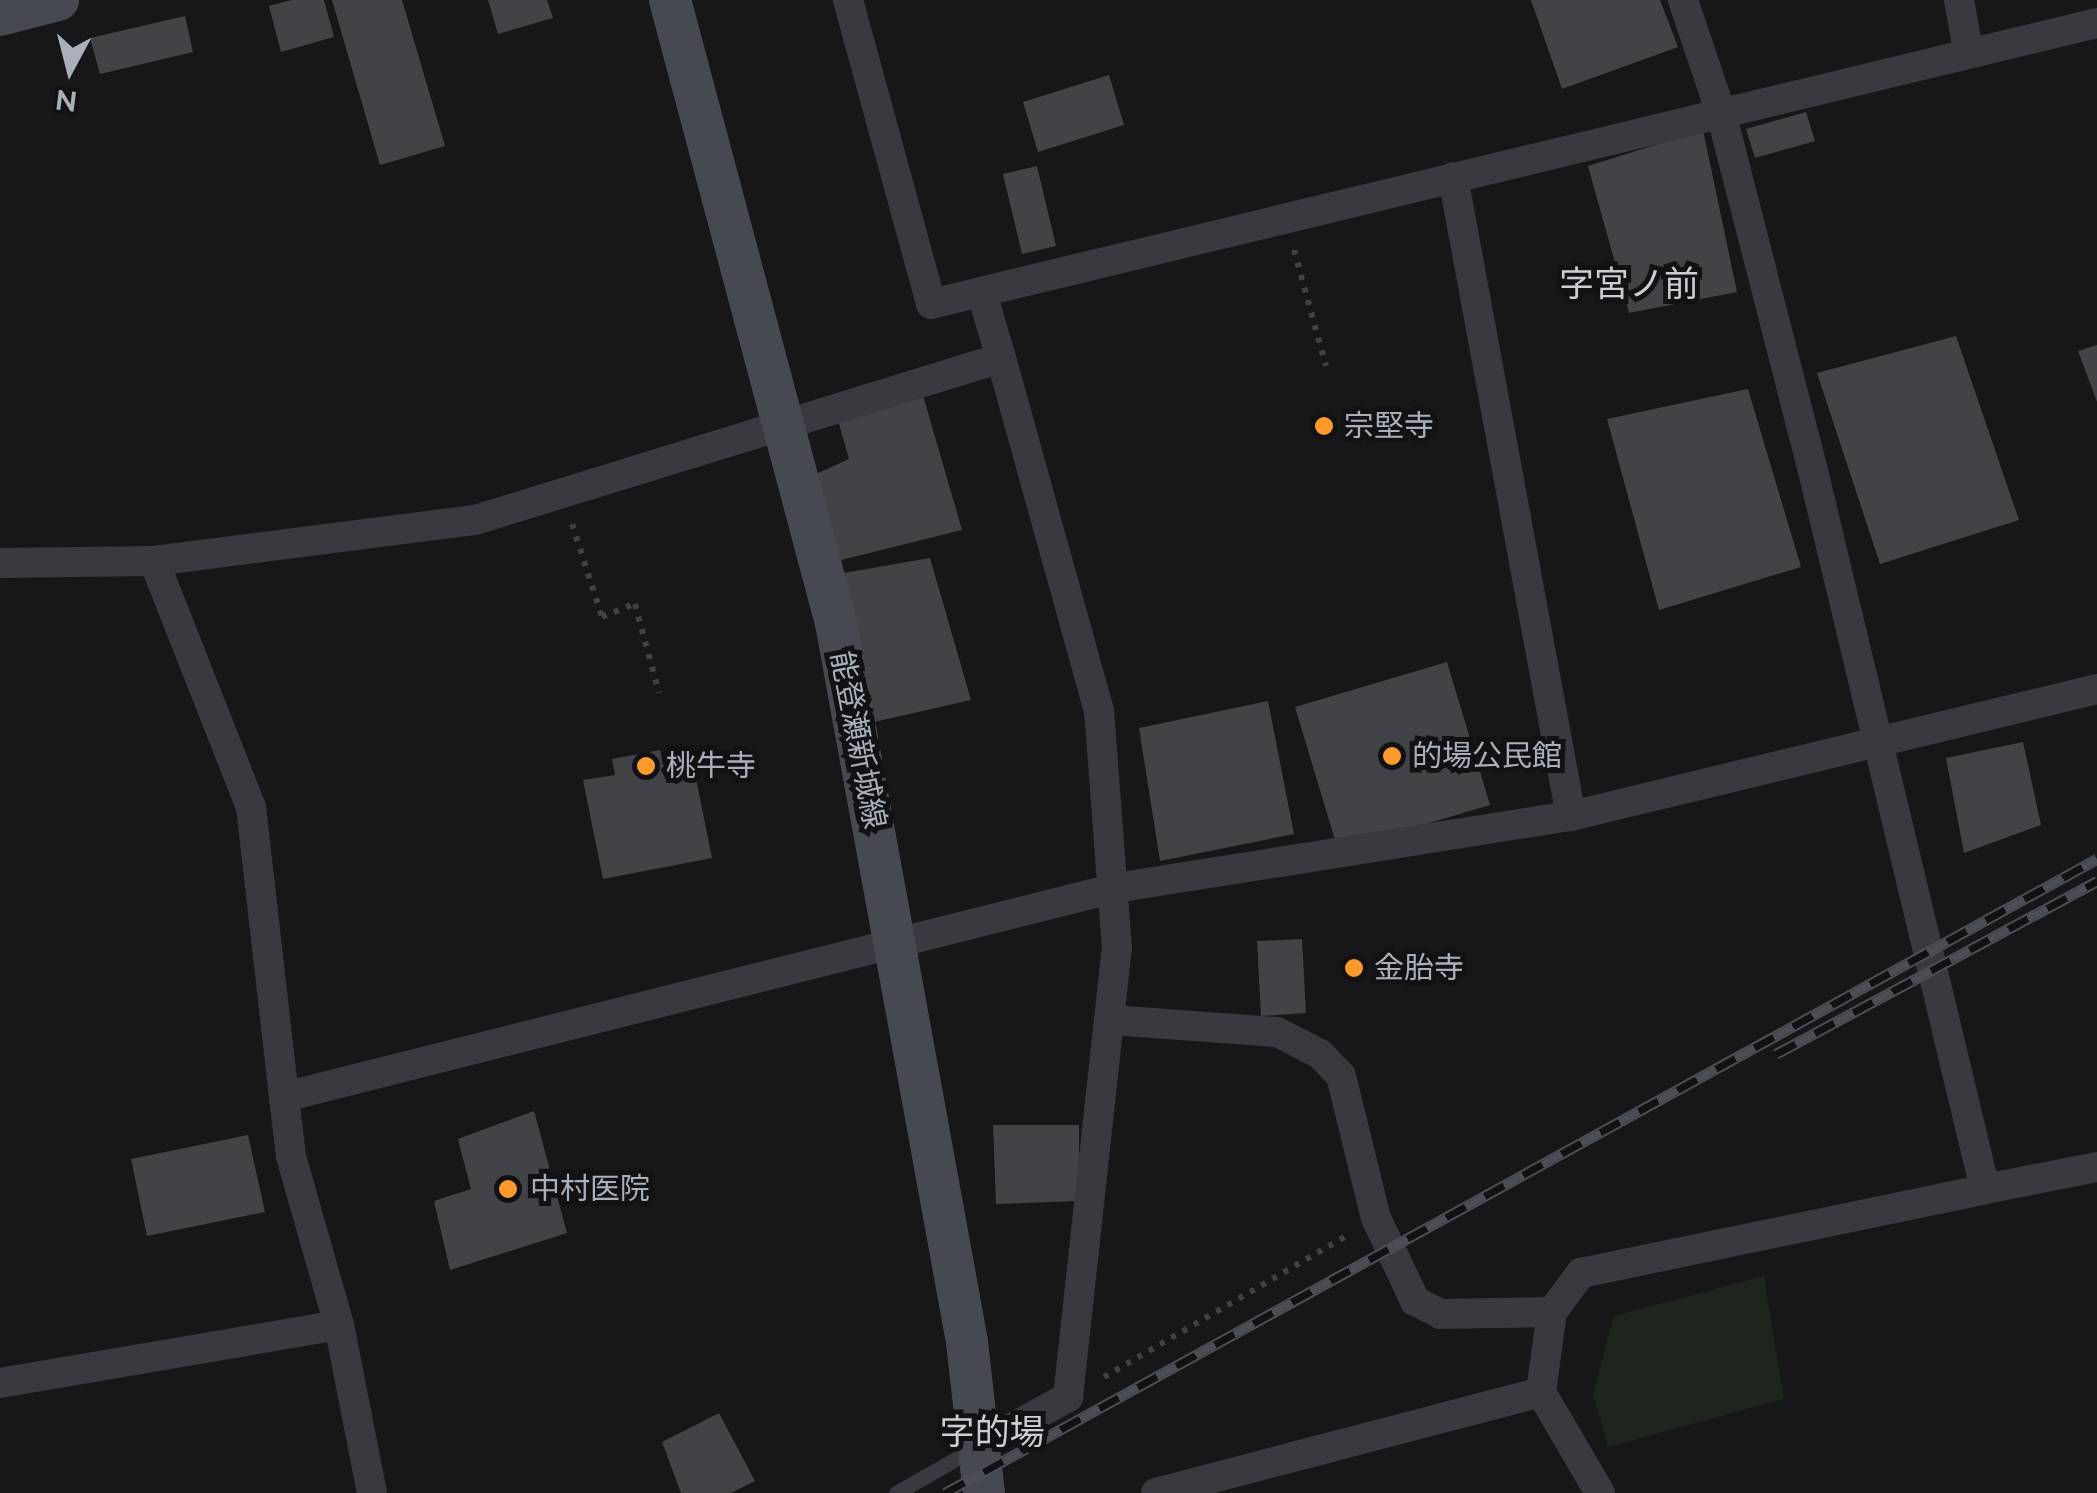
<!DOCTYPE html>
<html>
<head>
<meta charset="utf-8">
<style>
	body { margin:0 }
	#map { position:relative; width:2097px; height:1493px; overflow:hidden; background:#171719; font-family:Raleway,"Noto Sans JP",sans-serif }
	div>[style] { position:absolute }
	.green>* { inset:0; background:#1d251d }
	.building>* { inset:0; background:#414347 }
	.path>* { height:6px; margin-top:-3px; transform-origin:0; background:repeating-linear-gradient(90deg,#3e4146 0 5px,transparent 0 13px) }
	.lane>* { height:15px; margin:-7.5px; padding:0 7.5px; transform-origin:7.5px; border-radius:7.5px; background:#383a3f }
	.street>* { height:30px; margin:-15px; padding:0 15px; transform-origin:15px; border-radius:15px; background:#383a3f }
	.secondary>* { height:42px; margin:-21px; padding:0 21px; transform-origin:21px; border-radius:21px; background:#46494f }
	.rail>* { height:11px; margin-top:-5.5px; transform-origin:0; background:repeating-linear-gradient(90deg,#121214 0 22px,#4b4e54 0 44px); box-sizing:border-box; border-block:2px solid #4b4e54 }
	.dots>* { width:28px; height:28px; translate:-50% -50%; box-sizing:border-box; border:5px solid #121214; border-radius:50% }
	span { translate:-50% -50%; white-space:nowrap; text-align:center; line-height:1.15; -webkit-text-stroke:10px #121214; paint-order:stroke }
	.poi-label { font-size:30px; color:#a9b0ba }
	.left { translate:0 -50%; text-align:left }
	.street-label { font-size:30px; color:#a9b0ba }
	.quarter-label { font-size:35px; color:#cacfd6 }
	.north { position:absolute; left:20px; top:20px; width:100px; height:100px; -webkit-text-stroke:8px #121214; paint-order:stroke; rotate:187deg; font-size:28px; font-weight:700; line-height:40px; text-align:center; color:#a9b0ba }
	.north::after { content:''; display:block; margin:auto; width:35px; height:45px; background:#a9b0ba; clip-path:polygon(50% 0,100% 100%,50% 72%,0 100%) }
</style>
</head>
<body>
<div id="map">
	<div class="green">
		<i style="clip-path:polygon(1764px 1276px,1784px 1399px,1608px 1447px,1593px 1394px,1614px 1316px)"></i>
	</div>
	<div class="building">
		<i style="clip-path:polygon(292px 0,324px 0,334px 37px,281px 52px,269px 6px)"></i>
		<i style="clip-path:polygon(332px 0,402px 0,445px 146px,380px 165px)"></i>
		<i style="clip-path:polygon(488px 0,547px 0,553px 18px,498px 34px)"></i>
		<i style="clip-path:polygon(1531px 0,1660px 0,1678px 47px,1562px 89px)"></i>
		<i style="clip-path:polygon(185px 16px,193px 52px,100px 74px,90px 38px)"></i>
		<i style="clip-path:polygon(1109px 75px,1124px 125px,1038px 152px,1023px 102px)"></i>
		<i style="clip-path:polygon(1806px 112px,1815px 141px,1755px 158px,1746px 129px)"></i>
		<i style="clip-path:polygon(1703px 130px,1737px 292px,1629px 313px,1588px 166px)"></i>
		<i style="clip-path:polygon(1037px 166px,1056px 246px,1022px 254px,1003px 174px)"></i>
		<i style="clip-path:polygon(1956px 336px,2019px 520px,1880px 564px,1817px 373px)"></i>
		<i style="clip-path:polygon(2097px 345px,2097px 402px,2078px 351px)"></i>
		<i style="clip-path:polygon(920px 385px,962px 530px,825px 564px,816px 474px,849px 459px,838px 420px)"></i>
		<i style="clip-path:polygon(1748px 389px,1801px 567px,1659px 610px,1607px 419px)"></i>
		<i style="clip-path:polygon(930px 558px,971px 700px,874px 722px,832px 575px)"></i>
		<i style="clip-path:polygon(1447px 662px,1490px 805px,1338px 850px,1295px 707px)"></i>
		<i style="clip-path:polygon(1268px 701px,1294px 834px,1160px 861px,1139px 728px)"></i>
		<i style="clip-path:polygon(2023px 742px,2041px 825px,1964px 853px,1946px 758px)"></i>
		<i style="clip-path:polygon(660px 750px,663px 765px,692px 759px,712px 858px,603px 879px,583px 780px,615px 775px,612px 759px)"></i>
		<i style="clip-path:polygon(1302px 939px,1306px 1013px,1261px 1016px,1257px 941px)"></i>
		<i style="clip-path:polygon(534px 1111px,567px 1233px,450px 1270px,434px 1201px,471px 1189px,458px 1139px)"></i>
		<i style="clip-path:polygon(993px 1125px,1079px 1125px,1079px 1201px,996px 1204px)"></i>
		<i style="clip-path:polygon(248px 1135px,265px 1212px,147px 1236px,131px 1159px)"></i>
		<i style="clip-path:polygon(719px 1413px,755px 1481px,731px 1493px,681px 1493px,662px 1442px)"></i>
	</div>
	<div class="path">
		<i style="left:1294px;top:250px;width:120px;rotate:74.6deg"></i>
		<i style="left:572px;top:524px;width:98px;rotate:72.1deg"></i>
		<i style="left:602px;top:617px;width:35px;rotate:-22deg"></i>
		<i style="left:635px;top:604px;width:92px;rotate:74.9deg"></i>
		<i style="left:1104px;top:1377px;width:282px;rotate:-30.2deg"></i>
	</div>
	<div class="lane">
		<i style="left:896px;top:1493px;width:91px;rotate:-29.7deg"></i>
	</div>
	<div class="street">
		<i style="left:848px;top:0;width:315px;rotate:74.7deg"></i>
		<i style="left:931px;top:304px;width:1199px;rotate:-13.55deg"></i>
		<i style="left:1959px;top:0;width:51px;rotate:79.8deg"></i>
		<i style="left:1453px;top:177px;width:650px;rotate:79.54deg"></i>
		<i style="left:154px;top:561px;width:264px;rotate:68.5deg"></i>
		<i style="left:251px;top:807px;width:292px;rotate:83.5deg"></i>
		<i style="left:0;top:563px;width:154px;rotate:-0.7deg"></i>
		<i style="left:154px;top:561px;width:324px;rotate:-7.3deg"></i>
		<i style="left:475px;top:520px;width:550px;rotate:-17.12deg"></i>
		<i style="left:1001px;top:358px;width:64px;rotate:-106.4deg"></i>
		<i style="left:1112px;top:1020px;width:165px;rotate:4.2deg"></i>
		<i style="left:1277px;top:1032px;width:48px;rotate:27.1deg"></i>
		<i style="left:1320px;top:1054px;width:30px;rotate:46deg"></i>
		<i style="left:1341px;top:1076px;width:146px;rotate:76.2deg"></i>
		<i style="left:1376px;top:1218px;width:92px;rotate:64.8deg"></i>
		<i style="left:1415px;top:1301px;width:28px;rotate:27deg"></i>
		<i style="left:1440px;top:1314px;width:112px;rotate:-1deg"></i>
		<i style="left:1985px;top:1189px;width:114px;rotate:-11.1deg"></i>
		<i style="left:0;top:1383px;width:344px;rotate:-9.7deg"></i>
		<i style="left:979px;top:1446px;width:102px;rotate:-28.8deg"></i>
		<i style="left:1068px;top:1397px;width:451px;rotate:-83.8deg"></i>
		<i style="left:1117px;top:949px;width:239px;rotate:-94.3deg"></i>
		<i style="left:1099px;top:711px;width:366px;rotate:-105.5deg"></i>
		<i style="left:372px;top:1493px;width:171px;rotate:-101.1deg"></i>
		<i style="left:339px;top:1325px;width:176px;rotate:-105.9deg"></i>
		<i style="left:291px;top:1156px;width:59px;rotate:-96.8deg"></i>
		<i style="left:284px;top:1097px;width:857px;rotate:-14.12deg"></i>
		<i style="left:1115px;top:888px;width:462px;rotate:-9deg"></i>
		<i style="left:1571px;top:816px;width:541px;rotate:-13.57deg"></i>
		<i style="left:1156px;top:1493px;width:398px;rotate:-14.7deg"></i>
		<i style="left:1600px;top:1493px;width:117px;rotate:-120.3deg"></i>
		<i style="left:1541px;top:1392px;width:81px;rotate:-82.2deg"></i>
		<i style="left:1552px;top:1312px;width:49px;rotate:-53.4deg"></i>
		<i style="left:1581px;top:1273px;width:413px;rotate:-11.7deg"></i>
		<i style="left:1985px;top:1189px;width:742px;rotate:-103.47deg"></i>
		<i style="left:1812px;top:467px;width:366px;rotate:-104.4deg"></i>
		<i style="left:1721px;top:113px;width:119px;rotate:-108.6deg"></i>
	</div>
	<div class="secondary">
		<i style="left:670px;top:0;width:645px;rotate:75.08deg"></i>
		<i style="left:836px;top:623px;width:731px;rotate:79.67deg"></i>
		<i style="left:967px;top:1342px;width:152px;rotate:83.6deg"></i>
		<i style="left:0;top:15px;width:60px;rotate:-14.5deg"></i>
	</div>
	<div class="rail">
		<i style="left:1776px;top:1054px;width:365px;rotate:-28.3deg"></i>
		<i style="left:945px;top:1493px;width:1315px;rotate:-28.83deg"></i>
	</div>
	<div class="dots">
		<i style="left:1324px;top:426px;background:#fc9a2c"></i>
		<i style="left:1392px;top:756px;background:#fc9a2c"></i>
		<i style="left:646px;top:766px;background:#fc9a2c"></i>
		<i style="left:1354px;top:968px;background:#fc9a2c"></i>
		<i style="left:508px;top:1189px;background:#fc9a2c"></i>
	</div>
	<div class="poi-label">
		<span class="left" style="left:1344px;top:426px">宗堅寺</span>
		<span class="left" style="left:1412px;top:756px">的場公民館</span>
		<span class="left" style="left:666px;top:766px">桃牛寺</span>
		<span class="left" style="left:1374px;top:968px">金胎寺</span>
		<span class="left" style="left:530px;top:1189px">中村医院</span>
	</div>
	<div class="street-label">
		<span style="left:858px;top:740px;rotate:79deg">能登瀬新城線</span>
	</div>
	<div class="quarter-label">
		<span style="left:1629px;top:284px">字宮ノ前</span>
		<span style="left:992px;top:1432px">字的場</span>
	</div>
	<div class="north">N</div>
</div>
</body>
</html>
